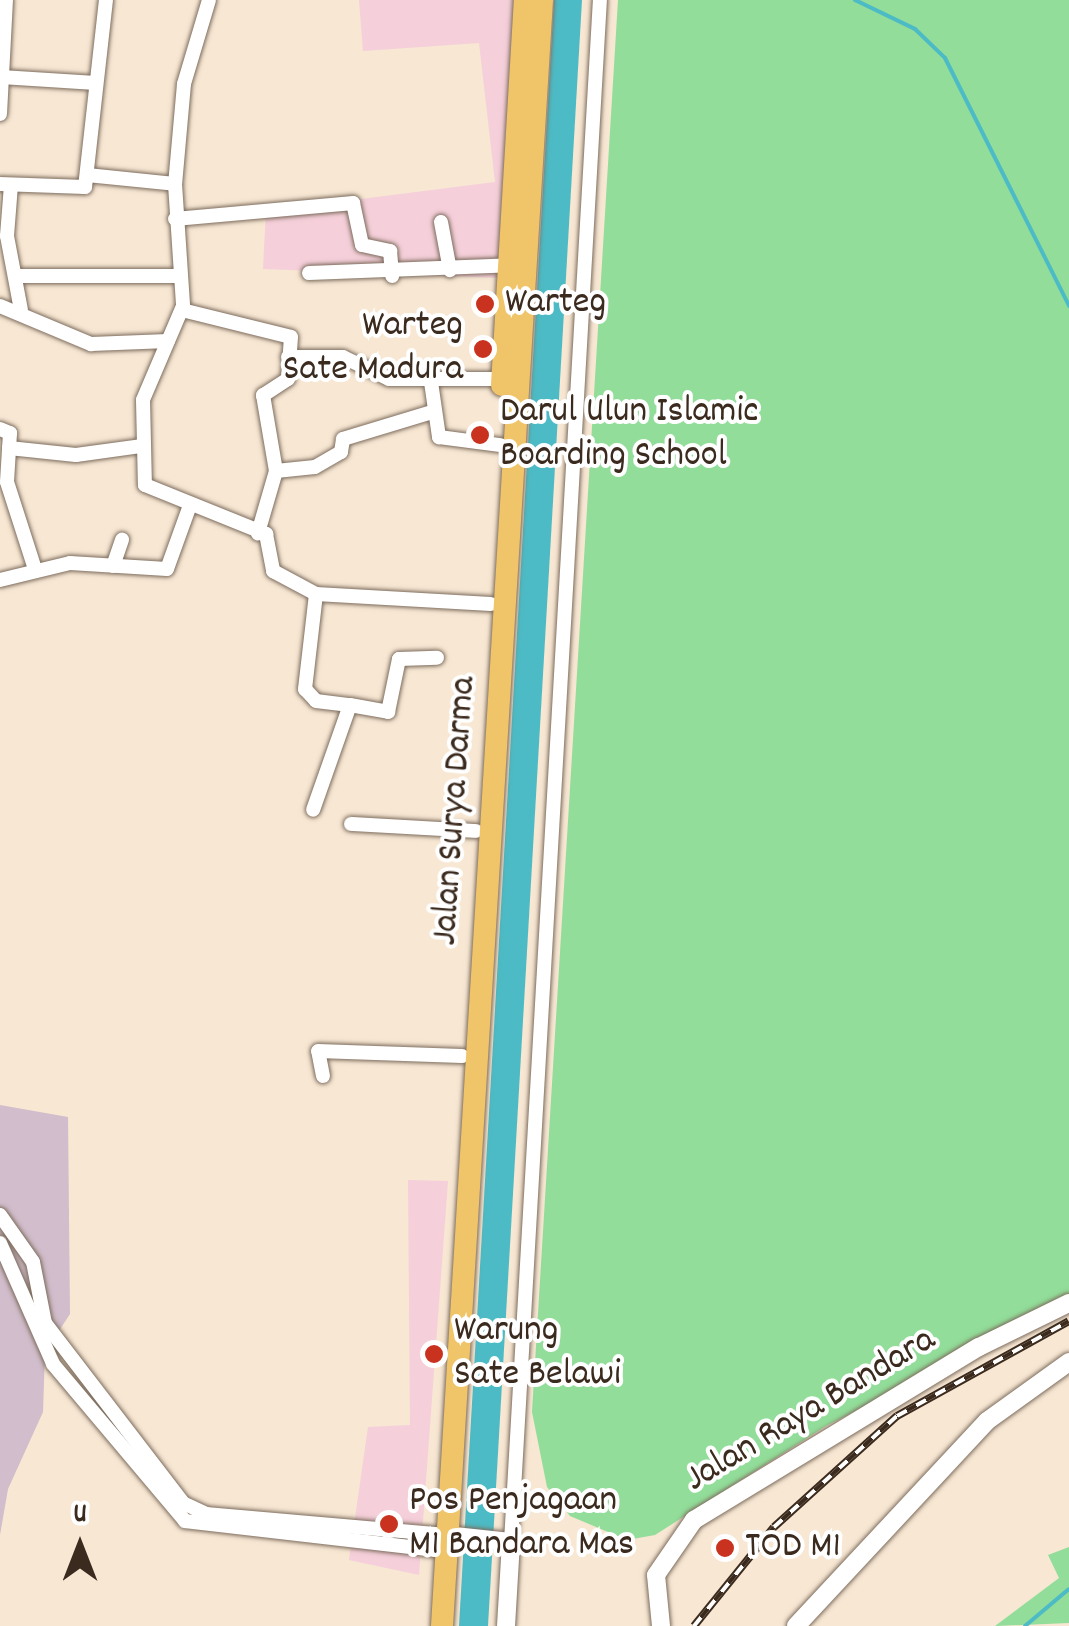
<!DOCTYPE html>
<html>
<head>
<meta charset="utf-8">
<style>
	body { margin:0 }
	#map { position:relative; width:1069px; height:1626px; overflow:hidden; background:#f7e7d3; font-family:Dekko,sans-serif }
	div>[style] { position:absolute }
	.built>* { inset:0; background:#f5cfda }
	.industrial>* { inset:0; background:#d1bdcb }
	.green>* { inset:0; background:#92dd99 }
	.water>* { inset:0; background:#4dbbc5 }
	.stream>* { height:4px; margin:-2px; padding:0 2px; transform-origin:2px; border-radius:2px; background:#4dbbc5 }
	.roads { filter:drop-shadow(0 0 2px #7d6c5d) drop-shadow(0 0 2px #7d6c5d) }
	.minor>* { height:14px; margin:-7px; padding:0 7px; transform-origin:7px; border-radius:7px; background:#fff }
	.tertiary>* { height:18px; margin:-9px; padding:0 9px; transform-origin:9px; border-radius:9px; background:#fff }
	.primary>* { height:22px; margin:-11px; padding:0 11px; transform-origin:11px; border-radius:11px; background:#f0c469 }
	.rail>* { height:8px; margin-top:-4px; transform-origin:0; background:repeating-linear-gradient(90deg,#fff 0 11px,#3b2a1e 0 22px); box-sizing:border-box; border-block:2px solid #3b2a1e }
	.dots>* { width:28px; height:28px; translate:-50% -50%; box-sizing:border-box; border:5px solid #fff; border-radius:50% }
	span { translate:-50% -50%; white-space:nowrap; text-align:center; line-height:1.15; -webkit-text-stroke:8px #fff; paint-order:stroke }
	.poi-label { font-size:38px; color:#3b2a1e }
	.left { translate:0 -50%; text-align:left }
	.right { translate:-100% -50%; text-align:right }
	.street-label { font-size:38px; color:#3b2a1e }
	.north { position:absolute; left:30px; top:1496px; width:100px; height:100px; -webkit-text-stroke:8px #fff; paint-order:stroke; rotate:0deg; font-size:28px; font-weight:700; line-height:40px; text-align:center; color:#3b2a1e }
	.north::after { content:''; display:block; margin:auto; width:35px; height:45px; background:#3b2a1e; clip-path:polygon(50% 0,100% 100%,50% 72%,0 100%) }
</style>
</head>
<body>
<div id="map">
	<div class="built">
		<i style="clip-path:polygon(359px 0,518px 0,500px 278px,263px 269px,266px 211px,495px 182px,479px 43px,363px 51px)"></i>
		<i style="clip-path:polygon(408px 1180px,448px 1181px,419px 1575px,349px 1560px,368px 1427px,410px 1425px)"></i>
	</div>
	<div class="industrial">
		<i style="clip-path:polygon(0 1105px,68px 1117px,70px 1314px,45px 1352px,43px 1412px,8px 1489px,0 1535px)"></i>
	</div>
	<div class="green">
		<i style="clip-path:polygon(618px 0,1069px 0,1069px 1302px,826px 1426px,655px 1535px,627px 1540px,570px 1516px,547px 1487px,532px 1412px)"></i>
		<i style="clip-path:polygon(1069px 1547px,1069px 1623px,995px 1626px,1059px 1578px,1048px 1555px)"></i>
	</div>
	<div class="water">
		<i style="clip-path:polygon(554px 0,582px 0,488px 1626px,459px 1626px)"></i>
	</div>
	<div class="stream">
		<i style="left:855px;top:0;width:67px;rotate:25.8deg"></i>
		<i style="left:915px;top:29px;width:42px;rotate:44deg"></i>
		<i style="left:945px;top:58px;width:277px;rotate:63.4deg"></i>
		<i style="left:1025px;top:1626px;width:57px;rotate:-40.1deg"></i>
	</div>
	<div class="roads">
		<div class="minor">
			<i style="left:209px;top:0;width:88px;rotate:106.6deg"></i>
			<i style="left:184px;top:84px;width:100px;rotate:95.1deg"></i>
			<i style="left:175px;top:184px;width:122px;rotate:86.2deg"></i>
			<i style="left:183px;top:306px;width:102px;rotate:113.1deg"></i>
			<i style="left:143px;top:400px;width:85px;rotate:88.7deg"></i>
			<i style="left:145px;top:485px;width:131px;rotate:22deg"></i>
			<i style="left:266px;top:534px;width:38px;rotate:79deg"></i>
			<i style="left:273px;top:571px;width:49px;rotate:28.1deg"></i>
			<i style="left:316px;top:594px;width:96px;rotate:96.6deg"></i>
			<i style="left:305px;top:689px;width:16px;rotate:47deg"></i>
			<i style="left:316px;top:701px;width:34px;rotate:7deg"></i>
			<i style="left:350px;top:705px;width:111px;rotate:109.4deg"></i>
			<i style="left:1px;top:77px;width:95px;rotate:3.6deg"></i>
			<i style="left:0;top:114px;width:114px;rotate:-87deg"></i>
			<i style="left:87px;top:175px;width:88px;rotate:5.8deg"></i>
			<i style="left:0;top:184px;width:85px;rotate:2deg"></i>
			<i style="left:85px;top:187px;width:188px;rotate:-83.6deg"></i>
			<i style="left:11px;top:185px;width:51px;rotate:94.5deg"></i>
			<i style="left:7px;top:236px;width:75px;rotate:79.3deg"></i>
			<i style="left:175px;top:219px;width:179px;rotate:-5.1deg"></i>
			<i style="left:353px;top:203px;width:43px;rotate:77.9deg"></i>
			<i style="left:362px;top:245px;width:29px;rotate:12deg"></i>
			<i style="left:390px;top:251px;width:25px;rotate:85deg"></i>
			<i style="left:441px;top:222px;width:49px;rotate:79.4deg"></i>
			<i style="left:309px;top:273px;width:205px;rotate:-2.2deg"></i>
			<i style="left:16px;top:276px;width:163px"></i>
			<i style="left:0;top:306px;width:99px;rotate:22.7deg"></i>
			<i style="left:91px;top:344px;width:77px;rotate:-2.2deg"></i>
			<i style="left:182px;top:310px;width:112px;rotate:13.9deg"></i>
			<i style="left:291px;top:337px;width:42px;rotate:94.1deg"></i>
			<i style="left:288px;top:379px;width:30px;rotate:147deg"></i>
			<i style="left:263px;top:395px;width:77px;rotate:80.3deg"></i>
			<i style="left:276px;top:471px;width:65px;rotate:106.2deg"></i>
			<i style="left:288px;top:357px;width:55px"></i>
			<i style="left:343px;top:357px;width:51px;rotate:25.6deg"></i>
			<i style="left:389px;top:379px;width:114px"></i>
			<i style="left:431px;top:382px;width:56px;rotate:81.7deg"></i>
			<i style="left:439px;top:437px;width:62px;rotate:7.5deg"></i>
			<i style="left:0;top:429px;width:11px;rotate:22deg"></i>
			<i style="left:10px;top:433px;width:49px;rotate:93.5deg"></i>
			<i style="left:7px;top:482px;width:91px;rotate:72.2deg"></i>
			<i style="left:9px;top:448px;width:67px;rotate:6deg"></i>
			<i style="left:76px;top:455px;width:67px;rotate:-7.8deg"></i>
			<i style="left:276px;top:471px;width:39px;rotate:-6deg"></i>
			<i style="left:315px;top:467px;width:30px;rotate:-30deg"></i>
			<i style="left:341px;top:452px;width:13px;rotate:-81deg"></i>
			<i style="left:343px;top:439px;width:93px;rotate:-16.9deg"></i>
			<i style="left:113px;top:566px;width:28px;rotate:-71deg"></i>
			<i style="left:0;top:580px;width:72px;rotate:-13.7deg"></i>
			<i style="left:70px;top:563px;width:97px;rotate:3.5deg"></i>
			<i style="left:167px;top:569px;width:68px;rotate:-70.2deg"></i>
			<i style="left:316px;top:594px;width:175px;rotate:3.3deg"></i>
			<i style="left:350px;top:705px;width:39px;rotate:10deg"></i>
			<i style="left:388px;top:712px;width:54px;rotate:-78.3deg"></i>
			<i style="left:399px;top:659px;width:38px;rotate:-2deg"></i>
			<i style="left:351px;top:824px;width:125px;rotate:3.2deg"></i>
			<i style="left:323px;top:1076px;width:25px;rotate:-101deg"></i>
			<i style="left:318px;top:1051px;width:144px;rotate:2deg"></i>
			<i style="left:0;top:1215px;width:57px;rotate:54.9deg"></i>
			<i style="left:33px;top:1262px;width:62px;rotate:78.9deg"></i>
			<i style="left:45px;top:1323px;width:227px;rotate:52.5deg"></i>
			<i style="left:183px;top:1503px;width:26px;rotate:25deg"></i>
			<i style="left:207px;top:1514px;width:239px;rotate:5deg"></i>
			<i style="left:0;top:1243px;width:132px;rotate:66.3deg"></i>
			<i style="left:53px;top:1364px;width:205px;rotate:49.9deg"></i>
			<i style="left:185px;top:1521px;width:261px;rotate:6.6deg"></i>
			<i style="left:511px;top:1542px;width:1545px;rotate:-86.7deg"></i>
		</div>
		<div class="tertiary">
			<i style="left:445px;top:1535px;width:66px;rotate:6.1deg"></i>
			<i style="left:511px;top:1542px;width:84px;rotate:93.4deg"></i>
			<i style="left:661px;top:1626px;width:51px;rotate:-95.6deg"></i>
			<i style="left:656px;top:1575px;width:67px;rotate:-55.4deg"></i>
			<i style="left:694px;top:1520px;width:333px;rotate:-31.3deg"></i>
			<i style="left:979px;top:1347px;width:100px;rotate:-26.1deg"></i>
			<i style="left:796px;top:1626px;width:280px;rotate:-47deg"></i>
			<i style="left:987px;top:1421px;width:101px;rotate:-35.7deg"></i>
		</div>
		<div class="primary">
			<i style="left:502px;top:385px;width:386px;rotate:-86.6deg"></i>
			<i style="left:442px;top:1626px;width:1629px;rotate:-86.48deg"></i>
		</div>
	</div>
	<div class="rail">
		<i style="left:694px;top:1626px;width:127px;rotate:-51.1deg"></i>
		<i style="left:774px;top:1527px;width:166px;rotate:-42.1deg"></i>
		<i style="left:897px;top:1416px;width:196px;rotate:-28.9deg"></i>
	</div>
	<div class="dots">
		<i style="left:485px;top:304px;background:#c8321e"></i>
		<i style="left:483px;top:349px;background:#c8321e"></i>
		<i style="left:480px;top:435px;background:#c8321e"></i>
		<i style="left:434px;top:1354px;background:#c8321e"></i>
		<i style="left:389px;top:1524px;background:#c8321e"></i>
		<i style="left:725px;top:1548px;background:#c8321e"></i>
	</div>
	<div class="poi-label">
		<span class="left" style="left:505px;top:304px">Warteg</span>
		<span class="right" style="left:463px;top:349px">Warteg<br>Sate Madura</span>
		<span class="left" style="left:500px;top:435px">Darul Ulun Islamic<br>Boarding School</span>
		<span class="left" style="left:454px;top:1354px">Warung<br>Sate Belawi</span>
		<span class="left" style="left:409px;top:1524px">Pos Penjagaan<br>M1 Bandara Mas</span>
		<span class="left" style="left:745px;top:1548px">TOD M1</span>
	</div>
	<div class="street-label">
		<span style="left:456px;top:811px;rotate:-86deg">Jalan Surya Darma</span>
		<span style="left:811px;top:1411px;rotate:-31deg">Jalan Raya Bandara</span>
	</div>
	<div class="north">U</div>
</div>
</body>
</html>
